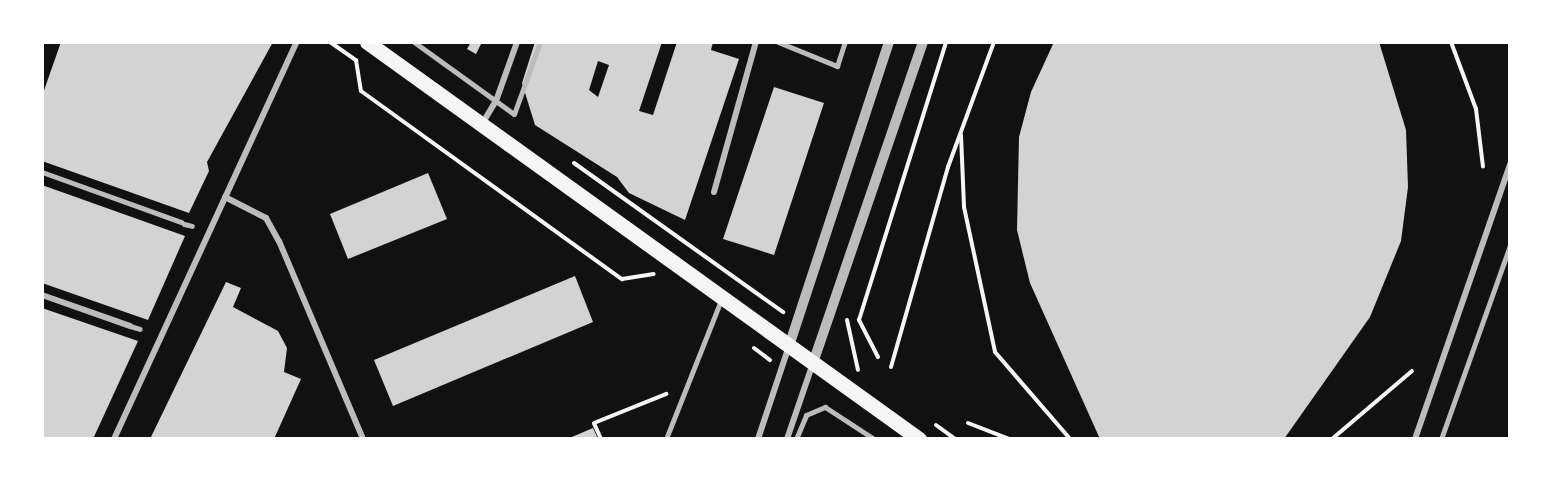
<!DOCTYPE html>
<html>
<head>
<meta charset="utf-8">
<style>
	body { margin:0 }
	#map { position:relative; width:1552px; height:481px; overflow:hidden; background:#111; font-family:Poppins,sans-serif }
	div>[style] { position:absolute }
	.building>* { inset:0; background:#d3d3d3 }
	.path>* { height:4px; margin:-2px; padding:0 2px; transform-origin:2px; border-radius:2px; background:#f5f5f5 }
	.service>* { height:4.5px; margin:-2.25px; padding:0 2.25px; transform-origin:2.25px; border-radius:2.25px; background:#bcbcbc }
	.pedestrian>* { height:5px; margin:-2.5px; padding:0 2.5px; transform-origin:2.5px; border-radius:2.5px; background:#bcbcbc }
	.minor>* { height:6px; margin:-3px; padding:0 3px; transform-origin:3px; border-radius:3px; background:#bcbcbc }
	.tertiary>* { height:10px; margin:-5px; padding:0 5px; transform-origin:5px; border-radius:5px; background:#bcbcbc }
	.primary>* { height:15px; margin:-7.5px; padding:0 7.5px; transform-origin:7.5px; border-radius:7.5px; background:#f5f5f5 }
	span { translate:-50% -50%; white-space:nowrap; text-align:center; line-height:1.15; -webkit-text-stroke:4.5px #fff; paint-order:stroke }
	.frame { position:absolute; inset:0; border:44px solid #fff; pointer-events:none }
</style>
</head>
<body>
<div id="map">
	<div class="building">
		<i style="clip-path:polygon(61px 42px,273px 42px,207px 162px,209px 171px,189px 213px,42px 161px,42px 96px)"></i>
		<i style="clip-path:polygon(471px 42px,482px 42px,476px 54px,467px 49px)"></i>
		<i style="clip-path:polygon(evenodd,535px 42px,662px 42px,639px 111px,653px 115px,677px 42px,713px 42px,711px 50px,739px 59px,685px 220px,629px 193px,617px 177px,535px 125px,522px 83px,535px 42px,598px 61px,609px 65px,598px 97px,589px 90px,598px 61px)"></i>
		<i style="clip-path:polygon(1054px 42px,1379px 42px,1406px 130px,1408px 187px,1401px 241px,1370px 317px,1284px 439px,1100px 439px,1030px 283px,1017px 230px,1019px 137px,1031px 92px)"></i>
		<i style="clip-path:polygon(774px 87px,824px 103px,774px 255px,723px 239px)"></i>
		<i style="clip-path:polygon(428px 173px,447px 219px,348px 259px,330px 214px)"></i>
		<i style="clip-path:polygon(42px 185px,185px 236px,148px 320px,42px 283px)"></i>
		<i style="clip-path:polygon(575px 276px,593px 322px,393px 406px,374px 360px)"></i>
		<i style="clip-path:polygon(226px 282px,241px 288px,233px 307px,278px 331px,287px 348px,284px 372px,301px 379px,274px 439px,150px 439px)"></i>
		<i style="clip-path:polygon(42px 308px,138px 341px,93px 439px,42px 439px)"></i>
		<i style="clip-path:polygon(593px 428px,598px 439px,567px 439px)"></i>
	</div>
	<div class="path">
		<i style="left:330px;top:42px;width:32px;rotate:35deg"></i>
		<i style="left:356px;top:60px;width:31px;rotate:81deg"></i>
		<i style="left:361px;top:91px;width:322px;rotate:35.8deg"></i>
		<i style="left:622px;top:279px;width:32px;rotate:-9deg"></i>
		<i style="left:1451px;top:42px;width:72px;rotate:69.5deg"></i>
		<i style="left:1476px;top:109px;width:58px;rotate:83.1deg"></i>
		<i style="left:961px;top:135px;width:72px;rotate:87.6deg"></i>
		<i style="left:964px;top:207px;width:148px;rotate:77.9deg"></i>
		<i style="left:995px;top:352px;width:115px;rotate:49.2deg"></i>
		<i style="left:574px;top:163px;width:257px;rotate:35.5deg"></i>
		<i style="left:847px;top:320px;width:51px;rotate:77.6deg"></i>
		<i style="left:754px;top:348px;width:20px;rotate:37deg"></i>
		<i style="left:878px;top:357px;width:42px;rotate:-117.2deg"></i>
		<i style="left:859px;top:320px;width:291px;rotate:-72.6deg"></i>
		<i style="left:891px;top:367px;width:208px;rotate:-74.1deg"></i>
		<i style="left:948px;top:167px;width:133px;rotate:-69.8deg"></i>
		<i style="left:968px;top:423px;width:44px;rotate:21.3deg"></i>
		<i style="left:936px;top:425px;width:24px;rotate:36deg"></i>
		<i style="left:601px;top:439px;width:17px;rotate:-114deg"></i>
		<i style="left:594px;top:423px;width:78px;rotate:-21.9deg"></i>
		<i style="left:1332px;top:439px;width:105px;rotate:-40.4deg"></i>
	</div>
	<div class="service">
		<i style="left:666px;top:439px;width:149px;rotate:-68.4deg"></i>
	</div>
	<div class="pedestrian">
		<i style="left:414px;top:42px;width:123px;rotate:35.8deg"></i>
		<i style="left:514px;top:114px;width:77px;rotate:-70.1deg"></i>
		<i style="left:778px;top:42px;width:64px;rotate:22.1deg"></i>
		<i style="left:837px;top:66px;width:25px;rotate:-72deg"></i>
		<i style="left:42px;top:172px;width:148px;rotate:19.8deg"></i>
		<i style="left:184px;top:224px;width:8px;rotate:14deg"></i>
		<i style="left:130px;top:326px;width:10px;rotate:17deg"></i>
		<i style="left:796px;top:439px;width:26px;rotate:-67deg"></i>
		<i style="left:806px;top:415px;width:21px;rotate:-23deg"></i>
		<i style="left:825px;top:407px;width:59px;rotate:33.1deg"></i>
		<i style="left:1441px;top:439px;width:206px;rotate:-70.4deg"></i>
	</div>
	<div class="minor">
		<i style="left:482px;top:124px;width:27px;rotate:-59deg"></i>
		<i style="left:496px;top:101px;width:63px;rotate:-70.4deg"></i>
		<i style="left:714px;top:192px;width:156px;rotate:-74.4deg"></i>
		<i style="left:225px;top:197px;width:46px;rotate:27.1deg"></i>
		<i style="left:266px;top:218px;width:26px;rotate:61deg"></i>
		<i style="left:279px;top:241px;width:215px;rotate:67deg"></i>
		<i style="left:42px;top:295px;width:93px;rotate:19.4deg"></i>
		<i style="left:114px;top:439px;width:437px;rotate:-65.3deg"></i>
		<i style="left:758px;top:439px;width:98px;rotate:-71.6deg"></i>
		<i style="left:787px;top:439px;width:80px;rotate:-71.1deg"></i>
		<i style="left:1415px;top:439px;width:291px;rotate:-70.9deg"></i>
	</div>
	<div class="tertiary">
		<i style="left:789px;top:346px;width:320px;rotate:-71.8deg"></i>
		<i style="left:813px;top:363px;width:339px;rotate:-71.1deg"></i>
	</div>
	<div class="primary">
		<i style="left:367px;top:42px;width:680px;rotate:35.72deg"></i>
	</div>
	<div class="frame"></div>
</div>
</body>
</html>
